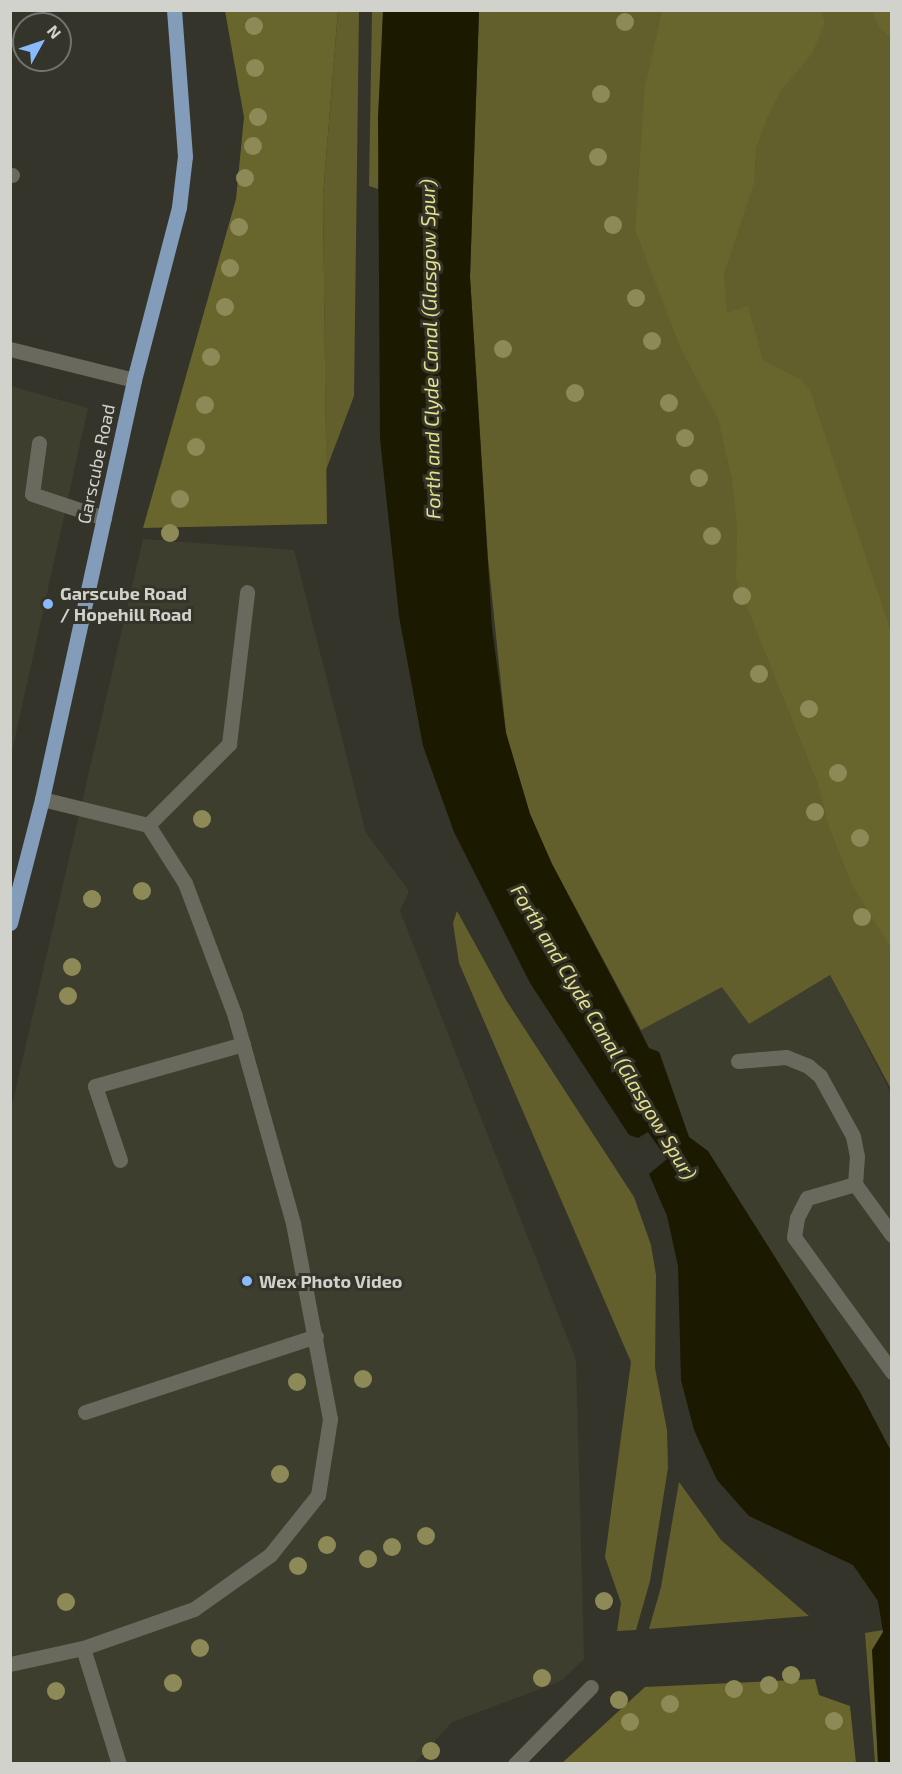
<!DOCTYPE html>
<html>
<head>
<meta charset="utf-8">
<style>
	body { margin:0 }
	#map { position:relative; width:902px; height:1774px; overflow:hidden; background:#34342a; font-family:"Exo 2",sans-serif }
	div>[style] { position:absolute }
	.built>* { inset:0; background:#3e3e2e }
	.green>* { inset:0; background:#625f2c }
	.forest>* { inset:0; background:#68652d }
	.water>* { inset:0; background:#1b1900 }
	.lane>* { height:15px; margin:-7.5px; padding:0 7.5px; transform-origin:7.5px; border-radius:7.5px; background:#69695e }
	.street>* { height:15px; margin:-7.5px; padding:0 7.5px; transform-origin:7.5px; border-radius:7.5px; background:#69695e }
	.primary>* { height:15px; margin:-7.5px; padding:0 7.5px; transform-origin:7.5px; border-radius:7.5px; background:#829cb9 }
	.trees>* { width:18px; height:18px; margin:-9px; border-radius:50%; background:#8d8a57 }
	.dots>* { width:16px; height:16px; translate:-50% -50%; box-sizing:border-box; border:3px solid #34342a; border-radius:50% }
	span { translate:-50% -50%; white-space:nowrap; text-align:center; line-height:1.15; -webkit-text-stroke:6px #34342a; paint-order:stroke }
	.street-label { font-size:18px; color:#d2d2cc }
	.poi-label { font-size:18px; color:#d2d2cc; font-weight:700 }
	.left { translate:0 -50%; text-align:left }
	.water-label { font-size:20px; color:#e5e08b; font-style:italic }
	.frame { position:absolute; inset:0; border:12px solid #d2d2cc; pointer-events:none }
	.north { position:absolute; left:12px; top:12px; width:60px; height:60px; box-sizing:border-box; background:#34342a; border:2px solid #73736b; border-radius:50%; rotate:50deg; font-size:16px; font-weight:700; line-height:24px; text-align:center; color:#d2d2cc }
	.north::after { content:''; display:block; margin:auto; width:21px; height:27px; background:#89bafc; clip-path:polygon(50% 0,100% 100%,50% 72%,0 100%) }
</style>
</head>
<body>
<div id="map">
	<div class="built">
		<i style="clip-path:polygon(11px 386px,88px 408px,11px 756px)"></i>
		<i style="clip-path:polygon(143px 539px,294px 550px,366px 833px,409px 891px,400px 911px,576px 1360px,584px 1659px,561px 1681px,452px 1722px,415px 1763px,11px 1764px,11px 1109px)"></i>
		<i style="clip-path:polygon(830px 975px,891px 1093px,891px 1451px,860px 1392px,708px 1151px,689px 1137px,660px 1053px,649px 1049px,641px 1030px,722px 986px,749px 1024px)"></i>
	</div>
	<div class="green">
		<i style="clip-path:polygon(338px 11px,359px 11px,354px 396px,326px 470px,323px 196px)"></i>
		<i style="clip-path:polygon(372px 11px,383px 11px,378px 189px,369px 186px)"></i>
		<i style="clip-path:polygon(479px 11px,891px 11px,891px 1089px,830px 975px,749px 1024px,722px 987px,641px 1030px,552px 864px,530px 814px,506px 733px,488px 558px,470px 277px)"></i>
		<i style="clip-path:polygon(457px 911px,506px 1000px,634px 1197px,651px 1245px,656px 1275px,655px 1368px,667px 1430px,668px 1468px,650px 1581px,636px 1630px,617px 1631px,621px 1603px,605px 1557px,631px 1362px,459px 963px,453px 923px)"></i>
		<i style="clip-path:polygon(679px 1482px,721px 1540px,809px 1616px,649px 1629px,661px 1587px)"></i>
		<i style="clip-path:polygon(883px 1630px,876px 1716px,878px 1763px,875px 1763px,865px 1633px)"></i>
	</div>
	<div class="forest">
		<i style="clip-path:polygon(225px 11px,338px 11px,323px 196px,327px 524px,143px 528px,236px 199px,244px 117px)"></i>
		<i style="clip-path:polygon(662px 11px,821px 11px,825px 23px,812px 54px,781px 90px,767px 118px,756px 149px,754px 183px,724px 274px,727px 313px,748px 306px,763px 360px,800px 379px,810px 390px,891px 632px,891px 948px,852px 885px,828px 824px,818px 784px,736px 580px,737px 527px,732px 479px,718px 419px,681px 349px,635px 230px,645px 87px)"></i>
		<i style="clip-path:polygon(872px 11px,891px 11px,891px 38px,879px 27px)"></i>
		<i style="clip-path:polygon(815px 1679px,819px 1695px,850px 1706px,856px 1763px,562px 1763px,645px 1687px)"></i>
	</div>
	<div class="water">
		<i style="clip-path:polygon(383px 11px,479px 11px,470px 277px,492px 628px,506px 733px,530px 814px,552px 864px,649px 1048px,659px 1052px,689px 1137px,708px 1151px,860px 1392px,891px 1451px,891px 1763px,878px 1763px,872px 1650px,883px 1632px,878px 1601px,853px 1565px,749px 1516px,717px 1480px,694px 1430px,681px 1380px,678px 1266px,667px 1216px,649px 1174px,667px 1159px,648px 1132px,638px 1138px,629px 1135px,530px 983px,454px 832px,423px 746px,399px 616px,380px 439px,378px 117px)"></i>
	</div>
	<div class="lane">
		<i style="left:10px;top:175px;width:2px"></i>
		<i style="left:39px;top:443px;width:51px;rotate:97.8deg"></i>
		<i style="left:32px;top:494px;width:76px;rotate:18.4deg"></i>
		<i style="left:148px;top:825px;width:115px;rotate:-45deg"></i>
		<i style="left:229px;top:744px;width:153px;rotate:-83.2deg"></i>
		<i style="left:738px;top:1061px;width:48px;rotate:-4.8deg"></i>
		<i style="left:786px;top:1057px;width:24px;rotate:22deg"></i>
		<i style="left:808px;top:1066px;width:16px;rotate:40deg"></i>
		<i style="left:820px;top:1076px;width:68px;rotate:61.2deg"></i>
		<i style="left:853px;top:1136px;width:20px;rotate:79deg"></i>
		<i style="left:857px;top:1156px;width:28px;rotate:94deg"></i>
		<i style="left:855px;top:1184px;width:63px;rotate:54deg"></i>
		<i style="left:120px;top:1160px;width:78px;rotate:-108.7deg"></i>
		<i style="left:95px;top:1086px;width:154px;rotate:-15.8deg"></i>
		<i style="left:855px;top:1184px;width:50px;rotate:163.7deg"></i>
		<i style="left:807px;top:1198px;width:22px;rotate:117deg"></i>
		<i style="left:797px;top:1218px;width:19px;rotate:99deg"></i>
		<i style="left:794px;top:1237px;width:167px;rotate:54deg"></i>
		<i style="left:85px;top:1412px;width:243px;rotate:-18.2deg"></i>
		<i style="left:83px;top:1648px;width:121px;rotate:72.8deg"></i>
	</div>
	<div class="street">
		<i style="left:10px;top:349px;width:128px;rotate:14deg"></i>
		<i style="left:10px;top:1664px;width:75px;rotate:-12.4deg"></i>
		<i style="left:83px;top:1648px;width:118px;rotate:-19.4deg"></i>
		<i style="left:194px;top:1609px;width:93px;rotate:-35.4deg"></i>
		<i style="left:270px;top:1555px;width:77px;rotate:-51.3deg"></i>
		<i style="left:318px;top:1495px;width:77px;rotate:-81deg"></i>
		<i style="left:330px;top:1419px;width:199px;rotate:-100.7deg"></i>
		<i style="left:293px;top:1223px;width:215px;rotate:-105.7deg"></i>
		<i style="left:235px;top:1016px;width:142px;rotate:-110.6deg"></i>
		<i style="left:185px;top:883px;width:69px;rotate:-122.5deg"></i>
		<i style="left:148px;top:825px;width:109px;rotate:-166.2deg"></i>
		<i style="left:515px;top:1764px;width:108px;rotate:-45.4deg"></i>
	</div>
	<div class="primary">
		<i style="left:10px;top:923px;width:128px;rotate:-75.5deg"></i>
		<i style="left:42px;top:799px;width:429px;rotate:-77.6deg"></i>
		<i style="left:134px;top:380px;width:179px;rotate:-75.4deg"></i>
		<i style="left:179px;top:207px;width:51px;rotate:-83.3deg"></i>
		<i style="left:185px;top:156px;width:146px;rotate:-94.3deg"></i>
	</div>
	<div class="trees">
		<i style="left:625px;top:22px"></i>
		<i style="left:254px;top:26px"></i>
		<i style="left:255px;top:68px"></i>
		<i style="left:601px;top:94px"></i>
		<i style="left:258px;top:117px"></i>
		<i style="left:253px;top:146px"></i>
		<i style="left:598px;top:157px"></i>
		<i style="left:245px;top:178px"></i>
		<i style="left:613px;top:225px"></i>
		<i style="left:239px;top:227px"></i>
		<i style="left:230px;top:268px"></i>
		<i style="left:636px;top:298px"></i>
		<i style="left:225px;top:307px"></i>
		<i style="left:652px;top:341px"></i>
		<i style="left:503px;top:349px"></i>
		<i style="left:211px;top:357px"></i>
		<i style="left:575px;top:393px"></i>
		<i style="left:669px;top:403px"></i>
		<i style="left:205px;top:405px"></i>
		<i style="left:685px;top:438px"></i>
		<i style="left:196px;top:447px"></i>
		<i style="left:699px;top:478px"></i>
		<i style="left:180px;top:499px"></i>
		<i style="left:170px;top:533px"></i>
		<i style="left:712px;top:536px"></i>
		<i style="left:742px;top:596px"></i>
		<i style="left:759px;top:674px"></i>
		<i style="left:809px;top:709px"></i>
		<i style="left:838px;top:773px"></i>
		<i style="left:815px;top:812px"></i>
		<i style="left:202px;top:819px"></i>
		<i style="left:860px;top:838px"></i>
		<i style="left:142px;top:891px"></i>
		<i style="left:92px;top:899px"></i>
		<i style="left:862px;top:917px"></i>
		<i style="left:72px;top:967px"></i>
		<i style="left:68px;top:996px"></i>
		<i style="left:363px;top:1379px"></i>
		<i style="left:297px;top:1382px"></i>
		<i style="left:280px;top:1474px"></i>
		<i style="left:426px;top:1536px"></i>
		<i style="left:327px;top:1545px"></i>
		<i style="left:392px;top:1547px"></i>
		<i style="left:368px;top:1559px"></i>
		<i style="left:298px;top:1566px"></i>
		<i style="left:604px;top:1601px"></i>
		<i style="left:66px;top:1602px"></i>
		<i style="left:200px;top:1648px"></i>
		<i style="left:791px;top:1675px"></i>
		<i style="left:542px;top:1678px"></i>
		<i style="left:173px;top:1683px"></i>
		<i style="left:769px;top:1685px"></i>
		<i style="left:734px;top:1689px"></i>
		<i style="left:56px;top:1691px"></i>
		<i style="left:619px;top:1700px"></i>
		<i style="left:670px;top:1704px"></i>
		<i style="left:834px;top:1721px"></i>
		<i style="left:630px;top:1722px"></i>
		<i style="left:431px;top:1751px"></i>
	</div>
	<div class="dots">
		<i style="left:48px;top:604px;background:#89bafc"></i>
		<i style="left:247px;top:1281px;background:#89bafc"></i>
	</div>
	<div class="street-label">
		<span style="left:96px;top:464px;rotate:-78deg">Garscube Road</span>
	</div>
	<div class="poi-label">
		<span class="left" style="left:60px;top:604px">Garscube Road<br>/ Hopehill Road</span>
		<span class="left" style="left:259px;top:1281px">Wex Photo Video</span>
	</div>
	<div class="water-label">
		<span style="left:430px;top:349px;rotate:-91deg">Forth and Clyde Canal (Glasgow Spur)</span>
		<span style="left:604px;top:1032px;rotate:59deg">Forth and Clyde Canal (Glasgow Spur)</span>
	</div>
	<div class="frame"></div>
	<div class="north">N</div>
</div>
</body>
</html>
